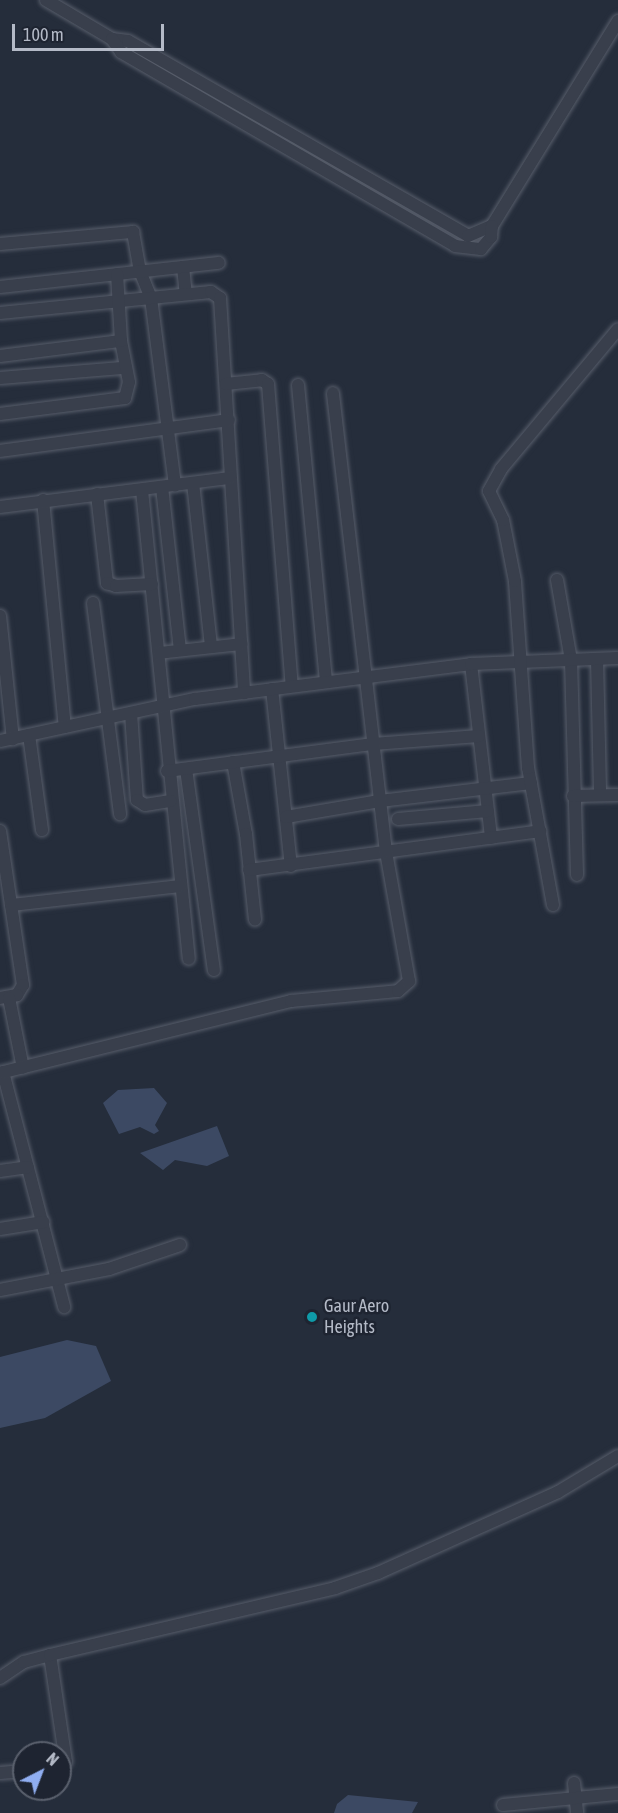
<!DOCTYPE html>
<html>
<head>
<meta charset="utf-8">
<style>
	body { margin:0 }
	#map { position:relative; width:618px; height:1813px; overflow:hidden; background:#252d3b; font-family:"Asap Condensed",sans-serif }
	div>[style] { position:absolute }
	.water>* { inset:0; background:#3c4963 }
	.roads { filter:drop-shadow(0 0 2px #575d6a) drop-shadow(0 0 2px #575d6a) }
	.minor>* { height:12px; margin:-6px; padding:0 6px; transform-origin:6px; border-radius:6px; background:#393f4c }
	.dots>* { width:16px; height:16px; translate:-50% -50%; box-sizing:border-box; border:3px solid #1e2431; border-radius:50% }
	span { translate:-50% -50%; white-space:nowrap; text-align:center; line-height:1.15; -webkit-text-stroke:5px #1e2431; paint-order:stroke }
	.poi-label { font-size:18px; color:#b4bac7 }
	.left { translate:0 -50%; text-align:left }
	.north { position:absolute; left:12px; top:1741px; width:60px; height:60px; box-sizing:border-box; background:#1e2431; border:2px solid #5a606d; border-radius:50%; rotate:42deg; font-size:16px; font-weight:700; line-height:24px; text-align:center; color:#b4bac7 }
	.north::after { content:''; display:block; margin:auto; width:21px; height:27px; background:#90aef1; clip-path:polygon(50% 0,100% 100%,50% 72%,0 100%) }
	.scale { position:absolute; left:12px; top:24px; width:152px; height:27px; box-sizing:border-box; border:3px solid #b4bac7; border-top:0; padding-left:8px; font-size:18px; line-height:21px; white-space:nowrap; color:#b4bac7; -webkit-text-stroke:4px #1e2431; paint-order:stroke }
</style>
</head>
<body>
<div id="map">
	<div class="water">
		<i style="clip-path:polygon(154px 1088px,167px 1103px,155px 1125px,159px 1131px,154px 1134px,140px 1127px,119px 1134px,103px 1103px,118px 1090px)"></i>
		<i style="clip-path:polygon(217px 1126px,229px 1156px,207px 1166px,175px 1160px,163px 1170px,140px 1153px)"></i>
		<i style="clip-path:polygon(67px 1340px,96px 1346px,111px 1381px,45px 1418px,0 1428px,0 1357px)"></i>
		<i style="clip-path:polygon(348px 1795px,418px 1802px,412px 1813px,334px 1813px,337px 1804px)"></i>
	</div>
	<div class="roads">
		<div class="minor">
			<i style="left:46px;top:0;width:77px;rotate:30.6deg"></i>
			<i style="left:112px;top:39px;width:16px;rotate:7deg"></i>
			<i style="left:128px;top:41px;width:392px;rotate:29.8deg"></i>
			<i style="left:468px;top:236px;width:26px;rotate:-23deg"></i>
			<i style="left:492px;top:226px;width:241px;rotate:-58.4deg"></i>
			<i style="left:112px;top:39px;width:16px;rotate:55deg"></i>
			<i style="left:121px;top:52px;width:386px;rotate:30.1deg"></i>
			<i style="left:455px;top:246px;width:26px;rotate:7deg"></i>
			<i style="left:481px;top:249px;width:16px;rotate:-50deg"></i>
			<i style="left:491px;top:237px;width:11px;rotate:-85deg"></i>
			<i style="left:0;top:244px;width:134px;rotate:-5.2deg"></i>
			<i style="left:133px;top:232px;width:40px;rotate:80deg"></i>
			<i style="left:140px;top:271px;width:29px;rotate:68deg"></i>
			<i style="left:151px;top:298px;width:189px;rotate:82.7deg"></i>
			<i style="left:183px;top:267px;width:27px;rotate:84deg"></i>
			<i style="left:0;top:287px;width:220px;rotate:-6.3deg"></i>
			<i style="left:0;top:313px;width:212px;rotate:-5.7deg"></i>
			<i style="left:211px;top:292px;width:11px;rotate:34deg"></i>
			<i style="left:220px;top:298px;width:396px;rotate:86.5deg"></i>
			<i style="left:0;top:356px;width:122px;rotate:-7.1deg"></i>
			<i style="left:0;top:378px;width:122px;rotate:-4.7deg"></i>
			<i style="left:226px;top:384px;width:36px;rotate:-6deg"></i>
			<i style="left:262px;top:380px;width:7px;rotate:34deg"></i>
			<i style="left:268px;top:384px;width:303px;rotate:85.5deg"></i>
			<i style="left:298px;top:385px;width:297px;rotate:84.6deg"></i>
			<i style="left:0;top:414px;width:126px;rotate:-7.3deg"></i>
			<i style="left:125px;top:398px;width:16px;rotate:-76deg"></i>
			<i style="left:129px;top:382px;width:42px;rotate:-101deg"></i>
			<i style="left:121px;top:341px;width:67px;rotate:-93.4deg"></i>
			<i style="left:0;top:451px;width:231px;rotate:-7.7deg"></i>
			<i style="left:193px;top:483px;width:165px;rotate:83.7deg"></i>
			<i style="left:162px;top:487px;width:164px;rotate:83.7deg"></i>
			<i style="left:142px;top:490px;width:471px;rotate:84.3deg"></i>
			<i style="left:97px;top:494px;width:90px;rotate:83.6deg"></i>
			<i style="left:107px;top:583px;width:9px;rotate:18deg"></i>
			<i style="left:116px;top:586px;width:36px;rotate:-3deg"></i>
			<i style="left:43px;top:500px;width:228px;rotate:84.5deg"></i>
			<i style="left:0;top:507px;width:232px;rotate:-7.2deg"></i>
			<i style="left:557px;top:580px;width:81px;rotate:80.1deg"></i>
			<i style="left:571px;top:660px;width:215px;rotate:88.4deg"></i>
			<i style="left:93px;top:603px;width:213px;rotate:82.7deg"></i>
			<i style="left:0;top:616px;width:124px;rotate:84deg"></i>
			<i style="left:159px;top:653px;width:83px;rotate:-6.2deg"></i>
			<i style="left:597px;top:659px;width:136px;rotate:88.7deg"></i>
			<i style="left:471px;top:664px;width:175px;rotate:83.4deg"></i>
			<i style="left:272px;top:689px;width:178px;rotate:83.9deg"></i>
			<i style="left:131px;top:713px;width:87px;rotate:86.1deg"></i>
			<i style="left:137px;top:800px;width:9px;rotate:32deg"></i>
			<i style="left:145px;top:805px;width:26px;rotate:-9deg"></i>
			<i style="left:29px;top:735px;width:96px;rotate:82.2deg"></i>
			<i style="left:0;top:741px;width:199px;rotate:-12.2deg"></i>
			<i style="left:195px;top:699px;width:278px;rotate:-7.2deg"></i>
			<i style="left:471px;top:664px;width:147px;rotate:-2.3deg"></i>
			<i style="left:233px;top:762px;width:73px;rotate:79.8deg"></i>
			<i style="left:246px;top:834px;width:86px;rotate:84deg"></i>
			<i style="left:186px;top:769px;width:203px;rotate:82.1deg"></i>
			<i style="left:167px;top:771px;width:208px;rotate:-7.5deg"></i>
			<i style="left:373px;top:744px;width:106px;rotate:-4.3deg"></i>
			<i style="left:573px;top:796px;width:45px;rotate:-1.3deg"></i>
			<i style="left:286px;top:817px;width:95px;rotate:-9.7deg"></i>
			<i style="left:380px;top:801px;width:152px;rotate:-6.8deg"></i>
			<i style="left:398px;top:819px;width:90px;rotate:-5.1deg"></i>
			<i style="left:0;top:831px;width:156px;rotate:81.5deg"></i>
			<i style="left:23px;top:985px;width:12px;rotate:121deg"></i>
			<i style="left:17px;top:995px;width:17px;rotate:170deg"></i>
			<i style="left:249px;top:870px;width:294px;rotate:-7.6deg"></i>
			<i style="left:11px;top:905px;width:171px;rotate:-6.4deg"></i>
			<i style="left:553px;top:905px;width:139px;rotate:-100.3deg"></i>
			<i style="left:528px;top:768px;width:187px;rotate:-94deg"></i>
			<i style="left:515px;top:581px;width:62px;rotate:-101.1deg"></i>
			<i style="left:503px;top:520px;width:32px;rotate:-116deg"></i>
			<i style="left:489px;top:491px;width:25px;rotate:-61deg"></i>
			<i style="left:501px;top:469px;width:182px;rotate:-50.1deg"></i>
			<i style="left:9px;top:998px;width:71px;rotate:78.7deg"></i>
			<i style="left:3px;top:1072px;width:243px;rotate:75.4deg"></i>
			<i style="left:0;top:1073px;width:300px;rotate:-13.9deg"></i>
			<i style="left:291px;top:1001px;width:107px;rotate:-5.3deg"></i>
			<i style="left:398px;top:991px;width:15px;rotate:-42deg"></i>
			<i style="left:409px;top:981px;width:131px;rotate:-100.1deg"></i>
			<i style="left:386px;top:852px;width:462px;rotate:-96.6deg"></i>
			<i style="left:0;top:1171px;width:28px;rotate:-8deg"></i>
			<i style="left:0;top:1229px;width:44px;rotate:-9.2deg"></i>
			<i style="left:0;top:1290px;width:111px;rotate:-10.9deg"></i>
			<i style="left:109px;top:1269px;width:75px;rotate:-18.7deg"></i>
			<i style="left:50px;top:1655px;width:108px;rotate:81.5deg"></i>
			<i style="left:66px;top:1762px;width:8px;rotate:135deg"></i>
			<i style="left:0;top:1678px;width:29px;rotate:-34deg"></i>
			<i style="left:24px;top:1662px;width:27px;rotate:-15deg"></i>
			<i style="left:50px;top:1655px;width:293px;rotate:-13.2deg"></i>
			<i style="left:335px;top:1588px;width:46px;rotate:-19.2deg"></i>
			<i style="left:378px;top:1573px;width:197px;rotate:-24.2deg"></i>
			<i style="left:558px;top:1492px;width:70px;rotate:-31deg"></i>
			<i style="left:0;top:1773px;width:24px;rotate:-5deg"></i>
			<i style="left:574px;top:1783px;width:30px;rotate:84deg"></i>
			<i style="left:503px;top:1805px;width:116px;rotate:-5.5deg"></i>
		</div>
	</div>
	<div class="dots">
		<i style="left:312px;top:1317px;background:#0f9aa8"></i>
	</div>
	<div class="poi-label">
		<span class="left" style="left:324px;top:1317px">Gaur Aero<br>Heights</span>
	</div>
	<div class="north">N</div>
	<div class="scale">100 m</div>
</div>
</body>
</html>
